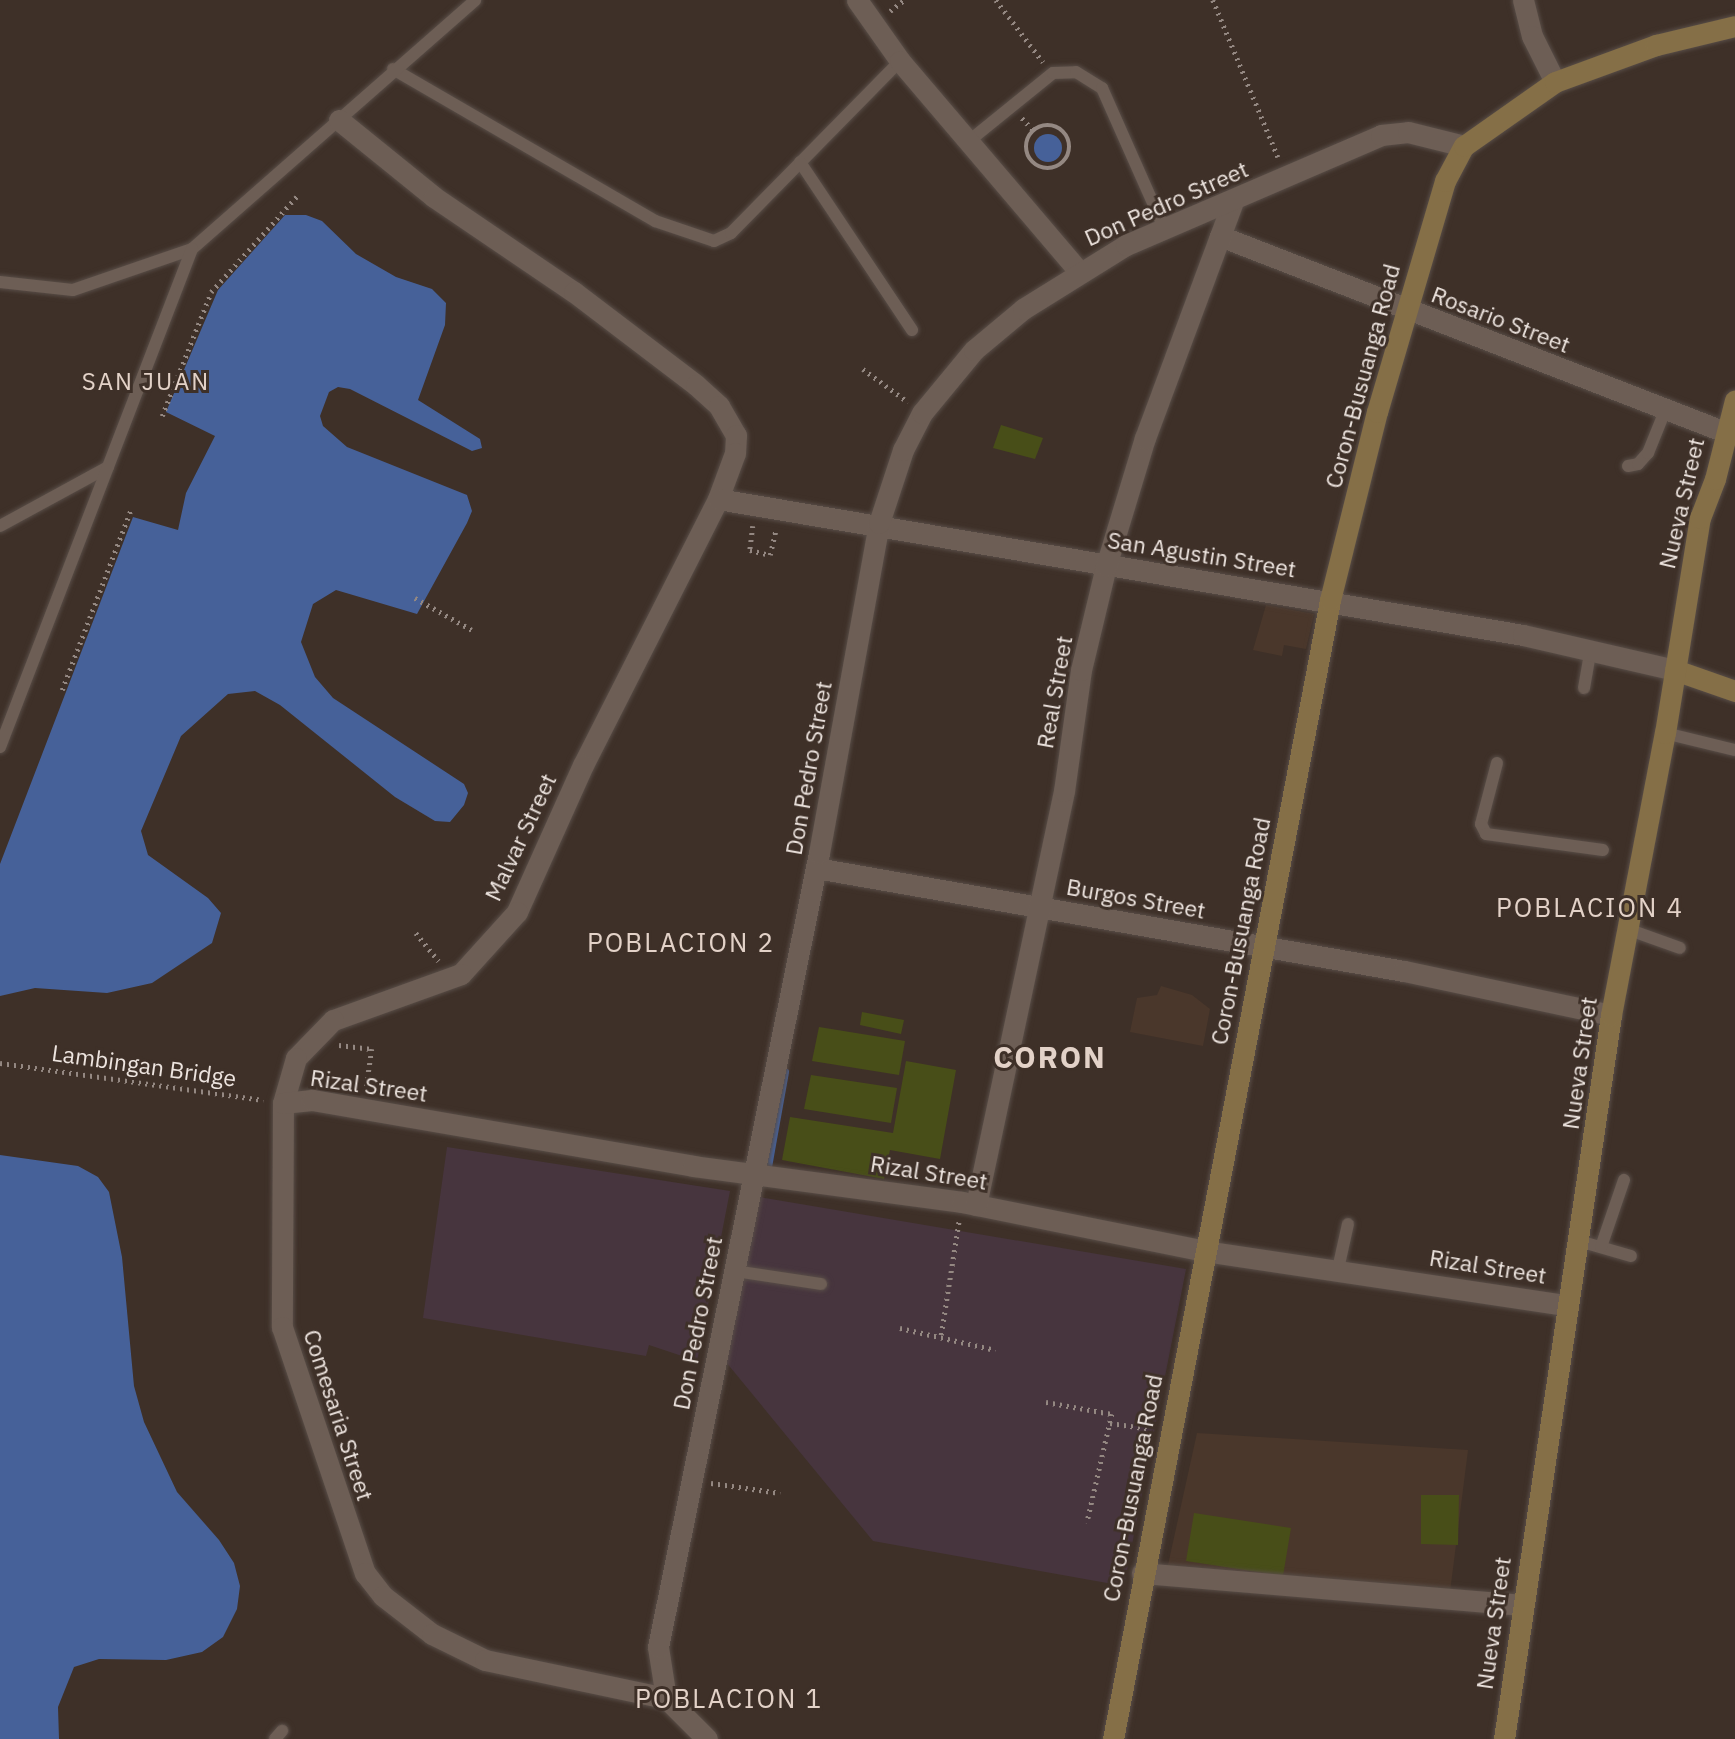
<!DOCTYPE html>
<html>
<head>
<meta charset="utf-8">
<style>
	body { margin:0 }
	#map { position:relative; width:1735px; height:1739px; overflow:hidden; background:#3e3028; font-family:"IBM Plex Sans",sans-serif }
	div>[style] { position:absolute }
	.built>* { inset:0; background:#4a372b }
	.education>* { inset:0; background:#47353e }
	.green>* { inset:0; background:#484e18 }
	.water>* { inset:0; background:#466199 }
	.round { border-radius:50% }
	.stream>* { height:7px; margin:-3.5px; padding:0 3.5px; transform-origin:3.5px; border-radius:3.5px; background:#466199 }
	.path>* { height:4.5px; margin-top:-2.25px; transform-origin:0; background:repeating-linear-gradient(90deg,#948882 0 2px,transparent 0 7px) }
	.path>.ring { margin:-2.25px; padding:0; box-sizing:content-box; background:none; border:4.5px solid #948882; border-radius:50% }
	.roads { filter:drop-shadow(0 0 2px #584d47) drop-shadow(0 0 2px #584d47) }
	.lane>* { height:12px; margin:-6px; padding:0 6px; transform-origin:6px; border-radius:6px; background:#6d5e55 }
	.street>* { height:21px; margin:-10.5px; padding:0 10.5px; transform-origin:10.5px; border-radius:10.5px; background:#6d5e55 }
	.secondary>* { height:21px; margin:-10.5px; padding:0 10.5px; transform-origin:10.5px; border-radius:10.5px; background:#856f47 }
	span { translate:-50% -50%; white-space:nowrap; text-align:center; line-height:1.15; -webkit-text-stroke:6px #3e3028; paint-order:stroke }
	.street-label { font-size:23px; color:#ede4df }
	.neighbourhood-label { font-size:24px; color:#e3d2c8; letter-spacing:2px }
	.quarter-label { font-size:26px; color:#e3d2c8; letter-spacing:2px }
	.district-label { font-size:30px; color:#e3d2c8; font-weight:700; letter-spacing:2px }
</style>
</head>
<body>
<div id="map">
	<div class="built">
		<i style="clip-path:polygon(1266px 605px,1314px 614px,1306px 649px,1284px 645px,1282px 656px,1253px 650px)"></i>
		<i style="clip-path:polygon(1161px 986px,1192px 995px,1210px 1009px,1203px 1046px,1130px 1032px,1137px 998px,1157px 995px)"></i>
		<i style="clip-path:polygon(1197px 1433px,1468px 1450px,1450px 1592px,1166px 1574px)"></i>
	</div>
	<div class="education">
		<i style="clip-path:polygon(447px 1147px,730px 1191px,697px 1361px,649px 1345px,646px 1356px,423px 1318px)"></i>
		<i style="clip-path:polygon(753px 1196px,1186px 1269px,1124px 1586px,873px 1541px,721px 1356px)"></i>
	</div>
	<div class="green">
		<i style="clip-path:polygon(1001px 425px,1043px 438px,1035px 459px,993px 448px)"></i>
		<i style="clip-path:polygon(862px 1012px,904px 1020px,901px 1034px,860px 1025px)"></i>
		<i style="clip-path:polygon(819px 1027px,905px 1041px,899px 1075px,812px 1061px)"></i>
		<i style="clip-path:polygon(906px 1061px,956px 1070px,940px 1159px,890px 1150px,884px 1179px,782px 1160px,790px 1117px,893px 1133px)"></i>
		<i style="clip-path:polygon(811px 1075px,897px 1088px,891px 1123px,804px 1109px)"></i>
		<i style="clip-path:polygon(1421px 1495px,1459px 1495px,1458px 1545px,1421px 1544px)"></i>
		<i style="clip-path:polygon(1194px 1513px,1291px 1528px,1283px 1576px,1186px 1561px)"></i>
	</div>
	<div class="water">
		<i class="round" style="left:1034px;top:134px;width:28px;height:28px"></i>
		<i style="clip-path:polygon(285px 215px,306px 215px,322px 221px,356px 254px,396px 277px,432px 289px,446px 303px,445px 325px,418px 400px,480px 439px,482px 448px,472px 451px,350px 389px,338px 387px,329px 392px,320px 416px,323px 426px,347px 447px,467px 495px,472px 511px,467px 523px,417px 614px,336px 590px,313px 604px,301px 642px,315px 677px,333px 698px,464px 784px,468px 793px,464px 805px,450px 822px,435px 821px,395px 797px,280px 705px,255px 691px,228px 694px,181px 736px,141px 831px,148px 855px,208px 898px,221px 913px,212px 943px,152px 983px,107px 993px,35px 988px,0 996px,0 864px,133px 517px,178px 530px,186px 493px,215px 436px,166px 412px,218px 290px)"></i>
		<i style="clip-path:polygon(0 1155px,78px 1166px,98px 1177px,109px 1192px,122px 1257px,134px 1386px,144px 1422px,177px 1492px,219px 1540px,234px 1563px,240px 1586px,237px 1609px,223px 1637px,202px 1652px,166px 1660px,99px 1659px,74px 1667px,58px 1707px,59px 1739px,0 1739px)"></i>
	</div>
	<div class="stream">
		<i style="left:768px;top:1167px;width:97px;rotate:-79.9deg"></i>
	</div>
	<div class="path">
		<i style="left:996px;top:0;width:78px;rotate:52.8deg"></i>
		<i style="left:1213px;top:0;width:170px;rotate:67.5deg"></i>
		<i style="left:890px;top:11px;width:18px;rotate:-38deg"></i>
		<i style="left:1022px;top:118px;width:16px;rotate:47deg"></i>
		<i class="ring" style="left:1026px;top:125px;width:39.5px;height:39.5px"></i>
		<i style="left:863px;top:369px;width:56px;rotate:36.3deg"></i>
		<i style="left:162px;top:416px;width:133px;rotate:-68.4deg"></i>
		<i style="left:211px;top:292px;width:130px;rotate:-48.1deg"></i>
		<i style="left:753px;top:526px;width:24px;rotate:97deg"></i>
		<i style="left:750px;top:550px;width:21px;rotate:14deg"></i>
		<i style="left:770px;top:555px;width:27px;rotate:-77deg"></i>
		<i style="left:415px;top:598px;width:65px;rotate:29.3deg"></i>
		<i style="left:62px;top:690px;width:194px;rotate:-69.1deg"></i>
		<i style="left:416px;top:933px;width:36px;rotate:51deg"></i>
		<i style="left:339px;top:1045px;width:33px;rotate:7deg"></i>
		<i style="left:372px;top:1049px;width:41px;rotate:98.3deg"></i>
		<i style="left:0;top:1063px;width:266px;rotate:8deg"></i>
		<i style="left:900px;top:1328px;width:98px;rotate:13deg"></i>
		<i style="left:941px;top:1335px;width:116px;rotate:-81.1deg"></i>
		<i style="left:1046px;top:1402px;width:67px;rotate:10.3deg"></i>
		<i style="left:1112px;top:1414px;width:112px;rotate:102.9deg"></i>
		<i style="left:1110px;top:1423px;width:41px;rotate:8.3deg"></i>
		<i style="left:711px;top:1483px;width:70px;rotate:8.2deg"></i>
	</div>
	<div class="roads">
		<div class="lane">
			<i style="left:393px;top:69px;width:303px;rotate:30.1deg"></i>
			<i style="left:655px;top:221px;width:62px;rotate:18.7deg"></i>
			<i style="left:714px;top:241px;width:19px;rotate:-25deg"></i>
			<i style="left:731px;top:233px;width:241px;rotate:-45.5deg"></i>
			<i style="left:969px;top:141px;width:108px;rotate:-39deg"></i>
			<i style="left:1053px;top:73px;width:23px;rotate:-2deg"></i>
			<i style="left:1076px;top:72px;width:31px;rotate:32deg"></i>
			<i style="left:1102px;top:88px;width:153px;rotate:66.1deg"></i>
			<i style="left:800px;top:162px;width:202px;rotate:56.3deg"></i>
			<i style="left:0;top:282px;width:73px;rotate:6.3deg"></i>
			<i style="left:73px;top:290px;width:126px;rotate:-19deg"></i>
			<i style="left:192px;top:249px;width:377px;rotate:-41.3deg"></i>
			<i style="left:1628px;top:466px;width:10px;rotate:-11deg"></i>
			<i style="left:1638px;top:464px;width:15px;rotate:-48deg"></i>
			<i style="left:1648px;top:453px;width:45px;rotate:-68deg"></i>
			<i style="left:0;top:526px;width:123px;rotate:-28.6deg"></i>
			<i style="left:1584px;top:688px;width:41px;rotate:-80.1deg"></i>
			<i style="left:1665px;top:733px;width:72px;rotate:13.7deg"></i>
			<i style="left:0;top:747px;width:534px;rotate:-68.92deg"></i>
			<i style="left:1497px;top:763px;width:63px;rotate:104.7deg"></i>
			<i style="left:1481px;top:824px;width:11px;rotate:63deg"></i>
			<i style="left:1486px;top:834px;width:118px;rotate:7.8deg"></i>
			<i style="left:1627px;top:929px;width:56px;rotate:19.7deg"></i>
			<i style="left:1579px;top:1241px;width:54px;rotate:16.1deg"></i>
			<i style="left:1601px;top:1247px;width:71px;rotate:-71.1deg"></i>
			<i style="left:1338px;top:1269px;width:46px;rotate:-77.5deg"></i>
			<i style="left:735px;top:1271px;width:87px;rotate:8.6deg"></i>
			<i style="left:275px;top:1739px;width:11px;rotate:-49deg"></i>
		</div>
		<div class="street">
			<i style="left:857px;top:0;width:75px;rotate:54.8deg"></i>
			<i style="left:900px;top:61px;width:276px;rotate:49.6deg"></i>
			<i style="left:1523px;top:0;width:37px;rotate:76deg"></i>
			<i style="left:1532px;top:36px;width:51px;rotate:63.4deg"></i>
			<i style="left:339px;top:120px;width:122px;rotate:39deg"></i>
			<i style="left:434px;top:197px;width:169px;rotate:34.2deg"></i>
			<i style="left:574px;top:292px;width:153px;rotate:37.3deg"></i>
			<i style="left:696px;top:385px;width:31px;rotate:42deg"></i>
			<i style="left:719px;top:406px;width:34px;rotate:60deg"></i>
			<i style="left:736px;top:435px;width:18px;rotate:93deg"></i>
			<i style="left:735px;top:453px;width:49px;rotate:110.3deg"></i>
			<i style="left:718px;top:499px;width:298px;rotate:116.9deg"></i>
			<i style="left:583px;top:765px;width:161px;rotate:114.2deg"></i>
			<i style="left:517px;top:912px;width:84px;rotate:132.1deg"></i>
			<i style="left:461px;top:974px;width:136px;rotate:160.2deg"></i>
			<i style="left:333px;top:1020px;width:53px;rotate:134.2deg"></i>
			<i style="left:296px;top:1058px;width:47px;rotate:106.1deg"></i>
			<i style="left:283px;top:1103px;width:224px;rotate:90.3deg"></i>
			<i style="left:282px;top:1327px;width:260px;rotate:71.4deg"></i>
			<i style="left:365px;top:1573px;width:29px;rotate:52deg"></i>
			<i style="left:383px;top:1596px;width:62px;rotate:37.8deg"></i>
			<i style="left:432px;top:1634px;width:59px;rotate:26.1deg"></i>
			<i style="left:485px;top:1660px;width:185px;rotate:11.9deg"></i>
			<i style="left:1220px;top:236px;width:542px;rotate:21.21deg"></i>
			<i style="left:718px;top:499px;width:816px;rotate:9.59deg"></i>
			<i style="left:1523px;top:635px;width:156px;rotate:13deg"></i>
			<i style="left:816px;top:868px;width:597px;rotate:9.94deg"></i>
			<i style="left:1404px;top:971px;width:212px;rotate:12deg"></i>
			<i style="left:283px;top:1103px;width:29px;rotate:-6deg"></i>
			<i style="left:312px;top:1100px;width:387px;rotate:9.8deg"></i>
			<i style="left:693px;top:1166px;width:271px;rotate:7.6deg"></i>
			<i style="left:962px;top:1202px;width:247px;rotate:11.4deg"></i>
			<i style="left:1204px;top:1251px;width:367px;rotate:8.5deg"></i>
			<i style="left:976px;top:1205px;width:423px;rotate:-78deg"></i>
			<i style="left:1064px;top:791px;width:122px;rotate:-82deg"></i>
			<i style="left:1081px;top:670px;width:107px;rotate:-76.5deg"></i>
			<i style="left:1106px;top:566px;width:134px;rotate:-73.1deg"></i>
			<i style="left:1145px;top:438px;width:253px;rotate:-69.6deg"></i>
			<i style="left:1142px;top:1573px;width:381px;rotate:4.8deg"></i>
			<i style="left:707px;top:1739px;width:58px;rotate:-135deg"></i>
			<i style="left:666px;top:1698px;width:52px;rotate:-98.9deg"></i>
			<i style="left:658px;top:1647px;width:810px;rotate:-78.54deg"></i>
			<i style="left:819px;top:853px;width:335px;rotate:-79.7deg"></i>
			<i style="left:879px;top:523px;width:77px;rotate:-71.8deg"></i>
			<i style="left:903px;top:450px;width:42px;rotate:-62.8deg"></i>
			<i style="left:922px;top:413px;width:82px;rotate:-50.5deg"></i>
			<i style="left:974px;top:350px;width:64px;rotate:-39.9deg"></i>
			<i style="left:1023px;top:309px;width:121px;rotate:-31.9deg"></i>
			<i style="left:1126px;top:245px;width:278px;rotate:-23.3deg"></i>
			<i style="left:1381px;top:135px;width:27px;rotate:-6deg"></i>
			<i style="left:1408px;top:132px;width:58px;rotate:14deg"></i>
		</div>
		<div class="secondary">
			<i style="left:1675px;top:670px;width:64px;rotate:19.3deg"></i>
			<i style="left:1113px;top:1739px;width:1159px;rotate:-79.21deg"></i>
			<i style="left:1330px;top:600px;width:194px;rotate:-76deg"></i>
			<i style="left:1377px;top:412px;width:241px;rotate:-73.6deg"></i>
			<i style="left:1445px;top:181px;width:40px;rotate:-62deg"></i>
			<i style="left:1464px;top:146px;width:111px;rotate:-35.1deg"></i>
			<i style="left:1555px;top:82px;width:108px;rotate:-20.1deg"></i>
			<i style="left:1656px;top:45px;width:81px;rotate:-13.5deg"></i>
			<i style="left:1504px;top:1739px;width:732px;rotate:-81.59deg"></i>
			<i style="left:1611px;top:1015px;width:287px;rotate:-79.2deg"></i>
			<i style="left:1665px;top:733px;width:218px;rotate:-80.8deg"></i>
			<i style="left:1700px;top:518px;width:42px;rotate:-69deg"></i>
			<i style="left:1715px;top:479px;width:81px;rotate:-75.8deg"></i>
		</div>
	</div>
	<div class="street-label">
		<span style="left:1166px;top:203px;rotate:-24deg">Don Pedro Street</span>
		<span style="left:1501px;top:319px;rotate:21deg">Rosario Street</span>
		<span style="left:1362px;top:376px;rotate:-75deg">Coron-Busuanga Road</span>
		<span style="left:1681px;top:503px;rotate:-77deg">Nueva Street</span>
		<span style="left:1202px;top:554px;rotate:9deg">San Agustin Street</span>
		<span style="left:1054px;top:692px;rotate:-80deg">Real Street</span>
		<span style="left:808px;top:768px;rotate:-80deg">Don Pedro Street</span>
		<span style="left:520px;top:837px;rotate:-65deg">Malvar Street</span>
		<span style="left:1136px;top:898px;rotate:10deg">Burgos Street</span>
		<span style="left:1240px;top:931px;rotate:-79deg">Coron-Busuanga Road</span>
		<span style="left:1579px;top:1063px;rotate:-82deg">Nueva Street</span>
		<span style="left:144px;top:1065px;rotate:8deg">Lambingan Bridge</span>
		<span style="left:369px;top:1085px;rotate:8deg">Rizal Street</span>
		<span style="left:929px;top:1172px;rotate:9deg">Rizal Street</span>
		<span style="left:1488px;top:1266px;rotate:9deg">Rizal Street</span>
		<span style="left:697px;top:1323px;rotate:-79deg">Don Pedro Street</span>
		<span style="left:339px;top:1415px;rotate:72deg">Comesaria Street</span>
		<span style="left:1132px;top:1488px;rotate:-79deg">Coron-Busuanga Road</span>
		<span style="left:1493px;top:1623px;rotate:-82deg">Nueva Street</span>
	</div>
	<div class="neighbourhood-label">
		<span style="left:146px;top:382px">SAN JUAN</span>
	</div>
	<div class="quarter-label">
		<span style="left:1590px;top:908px">POBLACION 4</span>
		<span style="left:681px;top:943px">POBLACION 2</span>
		<span style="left:729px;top:1699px">POBLACION 1</span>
	</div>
	<div class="district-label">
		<span style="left:1050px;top:1057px">CORON</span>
	</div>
</div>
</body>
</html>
